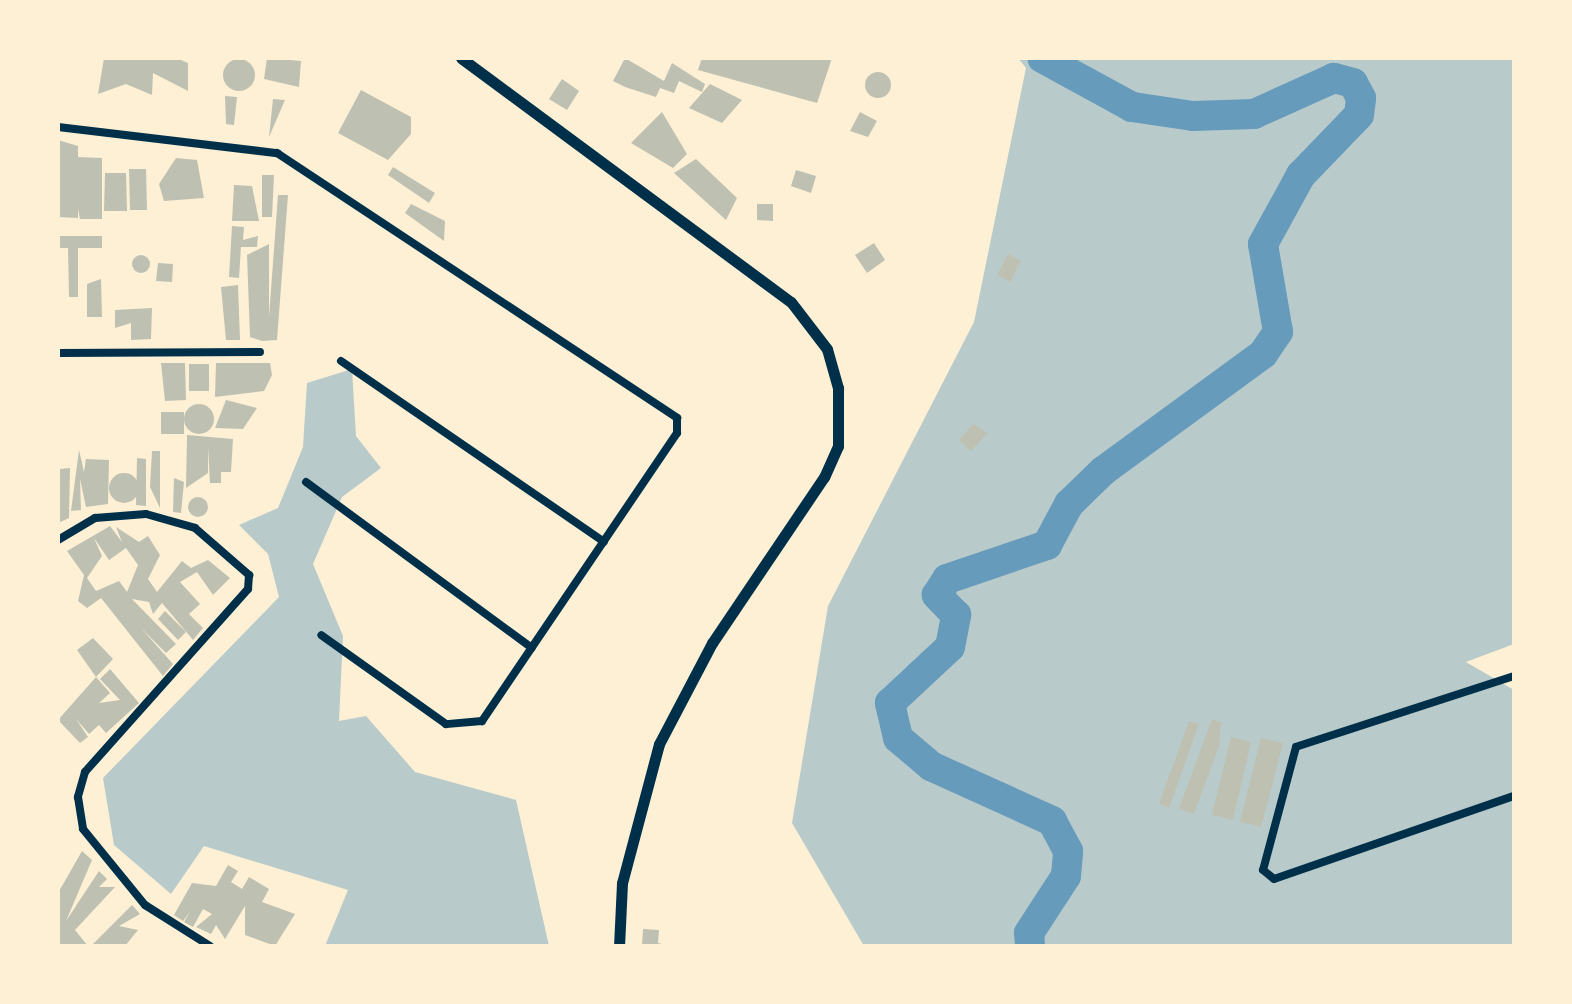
<!DOCTYPE html>
<html>
<head>
<meta charset="utf-8">
<style>
	body { margin:0 }
	#map { position:relative; width:1572px; height:1004px; overflow:hidden; background:#fdf0d5; font-family:"Open Sans",sans-serif }
	div>[style] { position:absolute }
	.green>* { inset:0; background:#b9caca }
	.river>* { height:30px; margin:-15px; padding:0 15px; transform-origin:15px; border-radius:15px; background:#669bbc }
	.building>* { inset:0; background:#bec0b2 }
	.round { border-radius:50% }
	.minor>* { height:8px; margin:-4px; padding:0 4px; transform-origin:4px; border-radius:4px; background:#003049 }
	.secondary>* { height:11px; margin:-5.5px; padding:0 5.5px; transform-origin:5.5px; border-radius:5.5px; background:#003049 }
	span { translate:-50% -50%; white-space:nowrap; text-align:center; line-height:1.15; -webkit-text-stroke:8px #fdf0d5; paint-order:stroke }
	.frame { position:absolute; inset:0; border:60px solid #fdf0d5; pointer-events:none }
</style>
</head>
<body>
<div id="map">
	<div class="green">
		<i style="clip-path:polygon(1018px 58px,1514px 58px,1514px 644px,1466px 662px,1514px 690px,1514px 946px,864px 946px,792px 823px,828px 606px,974px 322px,1026px 68px)"></i>
		<i style="clip-path:polygon(352px 369px,356px 436px,381px 468px,342px 497px,313px 564px,343px 636px,339px 721px,366px 716px,415px 772px,516px 800px,549px 946px,325px 946px,348px 890px,204px 846px,171px 894px,114px 845px,103px 778px,279px 597px,268px 554px,239px 525px,278px 508px,303px 447px,307px 383px)"></i>
	</div>
	<div class="river">
		<i style="left:1030px;top:946px;width:13px;rotate:-94deg"></i>
		<i style="left:1029px;top:933px;width:68px;rotate:-57deg"></i>
		<i style="left:1066px;top:876px;width:25px;rotate:-85deg"></i>
		<i style="left:1068px;top:851px;width:34px;rotate:-118deg"></i>
		<i style="left:1052px;top:821px;width:133px;rotate:-155.6deg"></i>
		<i style="left:931px;top:766px;width:43px;rotate:-139.7deg"></i>
		<i style="left:898px;top:738px;width:36px;rotate:-103deg"></i>
		<i style="left:890px;top:703px;width:82px;rotate:-43deg"></i>
		<i style="left:950px;top:647px;width:33px;rotate:-79deg"></i>
		<i style="left:956px;top:615px;width:28px;rotate:-134deg"></i>
		<i style="left:937px;top:595px;width:19px;rotate:-58deg"></i>
		<i style="left:947px;top:579px;width:106px;rotate:-18.8deg"></i>
		<i style="left:1047px;top:545px;width:47px;rotate:-61.8deg"></i>
		<i style="left:1069px;top:504px;width:47px;rotate:-44.1deg"></i>
		<i style="left:1103px;top:471px;width:198px;rotate:-36.2deg"></i>
		<i style="left:1263px;top:354px;width:27px;rotate:-56deg"></i>
		<i style="left:1278px;top:332px;width:89px;rotate:-99.7deg"></i>
		<i style="left:1263px;top:244px;width:79px;rotate:-61.2deg"></i>
		<i style="left:1301px;top:175px;width:83px;rotate:-46deg"></i>
		<i style="left:1359px;top:115px;width:17px;rotate:-83deg"></i>
		<i style="left:1361px;top:98px;width:17px;rotate:-118deg"></i>
		<i style="left:1353px;top:83px;width:20px;rotate:-165deg"></i>
		<i style="left:1334px;top:78px;width:88px;rotate:155.8deg"></i>
		<i style="left:1254px;top:114px;width:61px;rotate:178.1deg"></i>
		<i style="left:1193px;top:116px;width:62px;rotate:-171.6deg"></i>
		<i style="left:1132px;top:107px;width:102px;rotate:-151.4deg"></i>
	</div>
	<div class="building">
		<i style="clip-path:polygon(104px 58px,176px 58px,188px 63px,188px 91px,153px 73px,152px 95px,126px 84px,98px 94px)"></i>
		<i style="clip-path:polygon(267px 58px,301px 61px,299px 87px,264px 79px)"></i>
		<i style="clip-path:polygon(625px 58px,664px 81px,672px 63px,705px 84px,702px 92px,679px 81px,674px 93px,660px 88px,656px 97px,625px 87px,613px 81px)"></i>
		<i style="clip-path:polygon(702px 58px,832px 58px,817px 103px,698px 70px)"></i>
		<i class="round" style="left:223px;top:59px;width:32px;height:32px"></i>
		<i class="round" style="left:865px;top:72px;width:26px;height:26px"></i>
		<i style="clip-path:polygon(562px 79px,579px 91px,567px 110px,549px 99px)"></i>
		<i style="clip-path:polygon(710px 84px,742px 100px,722px 123px,689px 108px)"></i>
		<i style="clip-path:polygon(361px 90px,411px 117px,411px 134px,388px 160px,338px 133px)"></i>
		<i style="clip-path:polygon(225px 96px,237px 97px,234px 125px,226px 124px)"></i>
		<i style="clip-path:polygon(273px 99px,285px 100px,269px 137px)"></i>
		<i style="clip-path:polygon(662px 112px,687px 154px,673px 168px,631px 143px)"></i>
		<i style="clip-path:polygon(860px 112px,877px 121px,868px 137px,850px 131px)"></i>
		<i style="clip-path:polygon(58px 140px,78px 146px,78px 157px,102px 158px,102px 219px,80px 219px,78px 209px,78px 218px,58px 217px)"></i>
		<i style="clip-path:polygon(176px 158px,197px 160px,204px 198px,164px 201px,159px 184px)"></i>
		<i style="clip-path:polygon(696px 159px,737px 198px,726px 220px,674px 173px)"></i>
		<i style="clip-path:polygon(393px 167px,435px 193px,429px 203px,388px 175px)"></i>
		<i style="clip-path:polygon(129px 169px,146px 169px,147px 210px,130px 210px)"></i>
		<i style="clip-path:polygon(796px 170px,816px 176px,811px 193px,791px 186px)"></i>
		<i style="clip-path:polygon(105px 173px,126px 173px,127px 211px,104px 211px)"></i>
		<i style="clip-path:polygon(262px 175px,274px 175px,272px 217px,262px 217px)"></i>
		<i style="clip-path:polygon(234px 185px,252px 186px,259px 221px,232px 221px)"></i>
		<i style="clip-path:polygon(278px 195px,288px 195px,277px 340px,262px 341px,250px 337px,247px 255px,269px 244px,269px 317px)"></i>
		<i style="clip-path:polygon(411px 204px,445px 221px,444px 241px,405px 213px)"></i>
		<i style="clip-path:polygon(757px 204px,773px 204px,773px 221px,757px 220px)"></i>
		<i style="clip-path:polygon(232px 226px,244px 227px,243px 240px,258px 236px,257px 247px,241px 247px,239px 278px,229px 277px)"></i>
		<i style="clip-path:polygon(58px 236px,102px 236px,102px 248px,78px 248px,78px 297px,69px 297px,68px 248px,58px 248px)"></i>
		<i style="clip-path:polygon(874px 243px,885px 260px,867px 273px,855px 255px)"></i>
		<i style="clip-path:polygon(1008px 254px,1021px 261px,1010px 282px,997px 275px)"></i>
		<i class="round" style="left:132px;top:255px;width:18px;height:18px"></i>
		<i style="clip-path:polygon(158px 263px,173px 264px,172px 282px,156px 281px)"></i>
		<i style="clip-path:polygon(101px 279px,102px 317px,87px 317px,87px 284px)"></i>
		<i style="clip-path:polygon(238px 285px,240px 340px,226px 340px,221px 287px)"></i>
		<i style="clip-path:polygon(152px 308px,151px 339px,131px 340px,131px 323px,115px 328px,115px 310px)"></i>
		<i style="clip-path:polygon(161px 363px,185px 363px,186px 400px,165px 401px)"></i>
		<i style="clip-path:polygon(216px 363px,270px 363px,272px 375px,264px 391px,215px 397px)"></i>
		<i style="clip-path:polygon(189px 364px,209px 364px,209px 391px,189px 391px)"></i>
		<i style="clip-path:polygon(226px 400px,257px 408px,243px 429px,215px 428px)"></i>
		<i class="round" style="left:184px;top:404px;width:30px;height:30px"></i>
		<i style="clip-path:polygon(161px 412px,184px 412px,184px 434px,161px 434px)"></i>
		<i style="clip-path:polygon(973px 424px,988px 433px,971px 451px,959px 440px)"></i>
		<i style="clip-path:polygon(187px 435px,233px 439px,231px 472px,221px 472px,221px 483px,210px 483px,208px 447px,208px 473px,186px 488px)"></i>
		<i style="clip-path:polygon(79px 450px,84px 472px,86px 459px,109px 460px,108px 504px,86px 507px,80px 479px,81px 510px,71px 511px)"></i>
		<i style="clip-path:polygon(152px 451px,160px 451px,160px 508px,150px 487px)"></i>
		<i style="clip-path:polygon(137px 458px,146px 459px,146px 506px,136px 505px)"></i>
		<i style="clip-path:polygon(70px 468px,69px 518px,58px 523px,60px 469px)"></i>
		<i class="round" style="left:109px;top:473px;width:30px;height:30px"></i>
		<i style="clip-path:polygon(174px 478px,184px 482px,181px 513px,173px 512px)"></i>
		<i class="round" style="left:188px;top:497px;width:20px;height:20px"></i>
		<i style="clip-path:polygon(evenodd,110px 526px,122px 542px,116px 527px,139px 542px,148px 536px,160px 555px,148px 579px,157px 592px,182px 561px,191px 568px,208px 560px,230px 578px,213px 595px,197px 572px,180px 582px,200px 604px,189px 614px,203px 628px,193px 640px,162px 603px,153px 614px,149px 602px,132px 599px,176px 644px,166px 653px,141px 628px,173px 664px,163px 676px,101px 598px,87px 608px,78px 601px,84px 575px,67px 551px,110px 526px,94px 538px,109px 560px,126px 548px,138px 565px,127px 592px,119px 581px,96px 591px,87px 578px,102px 556px,94px 538px)"></i>
		<i style="clip-path:polygon(165px 611px,186px 632px,178px 640px,158px 619px)"></i>
		<i style="clip-path:polygon(93px 638px,113px 659px,96px 677px,110px 693px,99px 703px,120px 700px,100px 679px,110px 669px,139px 703px,106px 733px,99px 725px,89px 734px,76px 719px,88px 737px,80px 743px,58px 720px,96px 677px,77px 650px)"></i>
		<i style="clip-path:polygon(1212px 719px,1221px 722px,1219px 746px,1194px 814px,1179px 809px)"></i>
		<i style="clip-path:polygon(1189px 721px,1199px 724px,1169px 808px,1159px 804px)"></i>
		<i style="clip-path:polygon(1231px 737px,1251px 742px,1233px 820px,1212px 815px)"></i>
		<i style="clip-path:polygon(1261px 738px,1283px 743px,1261px 827px,1240px 822px)"></i>
		<i style="clip-path:polygon(82px 851px,92px 860px,66px 921px,99px 871px,107px 879px,99px 887px,115px 887px,75px 930px,88px 946px,58px 946px,58px 893px)"></i>
		<i style="clip-path:polygon(228px 865px,238px 871px,231px 882px,242px 889px,249px 877px,269px 889px,262px 902px,295px 914px,275px 946px,245px 935px,245px 906px,225px 939px,216px 925px,211px 934px,196px 927px,212px 914px,203px 909px,193px 927px,184px 922px,190px 912px,183px 921px,174px 915px,192px 883px,216px 886px)"></i>
		<i style="clip-path:polygon(132px 905px,140px 914px,119px 926px,138px 930px,125px 946px,91px 946px)"></i>
		<i style="clip-path:polygon(643px 929px,659px 930px,658px 943px,669px 946px,642px 946px)"></i>
	</div>
	<div class="minor">
		<i style="left:58px;top:127px;width:221px;rotate:6.8deg"></i>
		<i style="left:277px;top:153px;width:480px;rotate:33.5deg"></i>
		<i style="left:677px;top:418px;width:15px;rotate:90deg"></i>
		<i style="left:677px;top:433px;width:348px;rotate:124.1deg"></i>
		<i style="left:482px;top:721px;width:36px;rotate:175deg"></i>
		<i style="left:446px;top:724px;width:153px;rotate:-144.5deg"></i>
		<i style="left:58px;top:353px;width:202px;rotate:-0.3deg"></i>
		<i style="left:341px;top:361px;width:319px;rotate:34.5deg"></i>
		<i style="left:306px;top:482px;width:280px;rotate:36.3deg"></i>
		<i style="left:58px;top:540px;width:43px;rotate:-30.7deg"></i>
		<i style="left:95px;top:518px;width:51px;rotate:-4.5deg"></i>
		<i style="left:146px;top:514px;width:51px;rotate:15.9deg"></i>
		<i style="left:195px;top:528px;width:72px;rotate:41deg"></i>
		<i style="left:249px;top:575px;width:14px;rotate:94deg"></i>
		<i style="left:248px;top:589px;width:245px;rotate:131.7deg"></i>
		<i style="left:85px;top:772px;width:26px;rotate:106deg"></i>
		<i style="left:78px;top:797px;width:32px;rotate:81deg"></i>
		<i style="left:83px;top:829px;width:98px;rotate:50.8deg"></i>
		<i style="left:145px;top:905px;width:77px;rotate:32.2deg"></i>
		<i style="left:1514px;top:676px;width:229px;rotate:162deg"></i>
		<i style="left:1296px;top:747px;width:127px;rotate:105deg"></i>
		<i style="left:1263px;top:870px;width:14px;rotate:39deg"></i>
		<i style="left:1274px;top:879px;width:254px;rotate:-19.1deg"></i>
	</div>
	<div class="secondary">
		<i style="left:461px;top:58px;width:410px;rotate:36.5deg"></i>
		<i style="left:791px;top:302px;width:59px;rotate:52.5deg"></i>
		<i style="left:827px;top:349px;width:41px;rotate:74.2deg"></i>
		<i style="left:838px;top:388px;width:58px;rotate:90deg"></i>
		<i style="left:838px;top:446px;width:34px;rotate:114deg"></i>
		<i style="left:824px;top:477px;width:200px;rotate:124deg"></i>
		<i style="left:712px;top:643px;width:114px;rotate:117.7deg"></i>
		<i style="left:659px;top:744px;width:144px;rotate:104.9deg"></i>
		<i style="left:622px;top:883px;width:63px;rotate:92.7deg"></i>
	</div>
	<div class="frame"></div>
</div>
</body>
</html>
